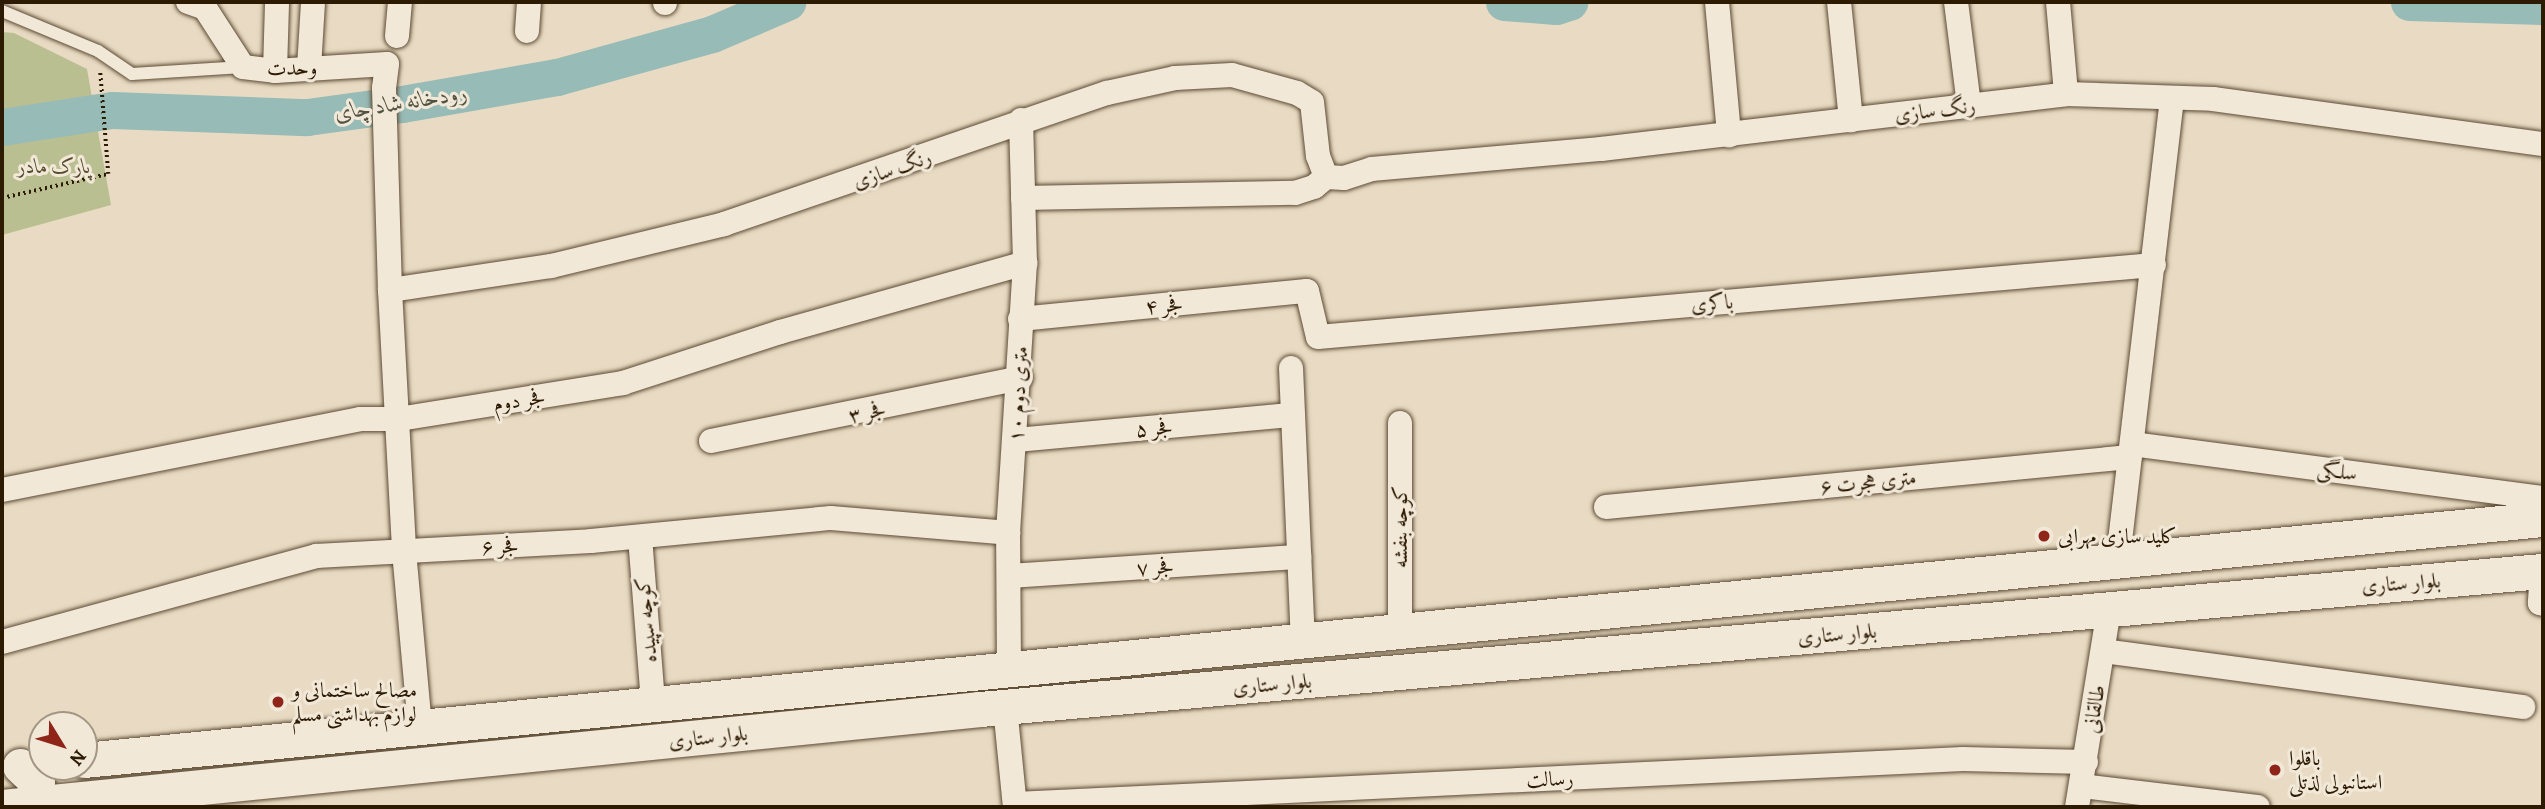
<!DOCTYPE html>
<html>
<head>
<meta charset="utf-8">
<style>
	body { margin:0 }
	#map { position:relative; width:2545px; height:809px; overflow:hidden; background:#e9dbc3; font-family:Alegreya,Amiri,serif }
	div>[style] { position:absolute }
	.green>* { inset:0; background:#babf92 }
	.river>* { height:37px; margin:-18.5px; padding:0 18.5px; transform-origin:18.5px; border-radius:18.5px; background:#97bbb6 }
	.path>* { height:3.5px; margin-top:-1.75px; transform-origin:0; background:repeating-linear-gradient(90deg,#2d1a03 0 2px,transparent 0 5.5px) }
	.roads { filter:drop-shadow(0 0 2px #5c4a33) drop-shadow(0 0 2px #5c4a33) }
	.service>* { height:12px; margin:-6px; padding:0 6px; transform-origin:6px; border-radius:6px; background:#f1e8d8 }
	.minor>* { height:24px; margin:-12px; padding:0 12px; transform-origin:12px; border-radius:12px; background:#f1e8d8 }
	.secondary>* { height:35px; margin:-17.5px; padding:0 17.5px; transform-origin:17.5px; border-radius:17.5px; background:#f1e8d8 }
	.dots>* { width:19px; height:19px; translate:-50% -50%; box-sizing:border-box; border:4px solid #f1e8d8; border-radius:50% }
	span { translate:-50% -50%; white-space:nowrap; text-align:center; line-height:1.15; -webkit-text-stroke:6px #f1e8d8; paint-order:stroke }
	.street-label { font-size:21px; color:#2d1a03 }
	.park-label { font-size:21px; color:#574c2e; font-style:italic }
	.poi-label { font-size:21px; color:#2d1a03 }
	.left { translate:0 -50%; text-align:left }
	.water-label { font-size:23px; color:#525242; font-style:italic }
	.frame { position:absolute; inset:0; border:4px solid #2d1a03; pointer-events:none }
	.north { position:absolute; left:28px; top:711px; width:70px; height:70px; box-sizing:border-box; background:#f1e8d8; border:2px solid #a39683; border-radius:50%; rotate:128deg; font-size:19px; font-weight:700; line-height:28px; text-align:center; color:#2d1a03 }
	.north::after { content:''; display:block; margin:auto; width:24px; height:32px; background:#8f2418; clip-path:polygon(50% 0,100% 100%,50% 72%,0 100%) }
</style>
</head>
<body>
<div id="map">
	<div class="green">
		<i style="clip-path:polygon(2px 32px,14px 33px,87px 69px,111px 205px,2px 235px)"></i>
	</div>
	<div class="river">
		<i style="left:1504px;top:2px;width:52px;rotate:4.4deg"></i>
		<i style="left:1556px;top:6px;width:14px;rotate:-17deg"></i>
		<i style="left:2409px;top:2px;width:134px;rotate:1.7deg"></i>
		<i style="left:2px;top:127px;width:111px;rotate:-8.8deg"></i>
		<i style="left:112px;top:110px;width:195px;rotate:2.1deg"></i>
		<i style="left:307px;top:117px;width:96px;rotate:-7.8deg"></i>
		<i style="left:402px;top:104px;width:157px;rotate:-9.9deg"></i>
		<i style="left:557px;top:77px;width:161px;rotate:-15.5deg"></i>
		<i style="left:712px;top:34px;width:82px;rotate:-23.1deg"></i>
	</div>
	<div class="path">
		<i style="left:2px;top:198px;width:109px;rotate:-12.8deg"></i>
		<i style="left:108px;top:174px;width:102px;rotate:-94.5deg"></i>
	</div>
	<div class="roads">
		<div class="service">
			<i style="left:2px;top:11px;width:104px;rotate:22.6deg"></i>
			<i style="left:98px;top:51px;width:41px;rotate:34.1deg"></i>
			<i style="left:132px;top:74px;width:111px;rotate:-3.6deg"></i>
		</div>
		<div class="minor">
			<i style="left:188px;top:2px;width:18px;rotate:19deg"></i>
			<i style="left:205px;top:8px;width:70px;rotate:57.2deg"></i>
			<i style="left:243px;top:67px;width:32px;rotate:7deg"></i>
			<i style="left:275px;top:71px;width:112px;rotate:-3.6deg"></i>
			<i style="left:387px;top:64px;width:24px;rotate:97deg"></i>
			<i style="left:384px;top:88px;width:202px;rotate:88.3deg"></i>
			<i style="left:390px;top:290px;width:261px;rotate:86.9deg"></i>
			<i style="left:404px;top:551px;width:176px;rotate:84.8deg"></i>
			<i style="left:665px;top:2px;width:1px;rotate:90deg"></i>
			<i style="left:1717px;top:2px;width:134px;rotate:84.8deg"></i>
			<i style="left:1839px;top:2px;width:119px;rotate:84.2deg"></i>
			<i style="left:1956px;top:2px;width:104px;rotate:82.8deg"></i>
			<i style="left:2058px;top:2px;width:92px;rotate:85deg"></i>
			<i style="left:527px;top:31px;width:29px;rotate:-86deg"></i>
			<i style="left:397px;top:36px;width:34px;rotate:-85deg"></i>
			<i style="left:309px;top:68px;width:66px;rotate:-86.5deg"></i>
			<i style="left:275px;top:71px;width:69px;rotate:-88.3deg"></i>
			<i style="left:1023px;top:198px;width:272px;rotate:-1.1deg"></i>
			<i style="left:1295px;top:193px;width:20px;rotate:-18deg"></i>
			<i style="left:1314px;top:187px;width:16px;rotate:-40deg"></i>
			<i style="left:1326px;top:177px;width:18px;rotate:3deg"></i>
			<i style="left:1344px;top:178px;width:29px;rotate:-18deg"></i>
			<i style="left:1372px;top:169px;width:230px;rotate:-5deg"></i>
			<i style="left:1601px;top:149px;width:468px;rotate:-6.7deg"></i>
			<i style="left:2066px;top:94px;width:147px;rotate:1.9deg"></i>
			<i style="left:2213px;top:99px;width:333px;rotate:7.8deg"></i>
			<i style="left:390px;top:290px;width:163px;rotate:-8.5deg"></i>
			<i style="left:551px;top:266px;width:178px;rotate:-13.6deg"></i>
			<i style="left:724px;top:224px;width:405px;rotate:-18.9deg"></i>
			<i style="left:1107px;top:93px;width:70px;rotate:-12.4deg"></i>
			<i style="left:1175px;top:78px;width:57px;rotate:-3deg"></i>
			<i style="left:1232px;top:75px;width:67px;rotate:15.5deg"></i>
			<i style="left:1297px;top:93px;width:17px;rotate:31deg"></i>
			<i style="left:1312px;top:102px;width:54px;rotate:83.7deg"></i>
			<i style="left:1318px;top:156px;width:22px;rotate:69deg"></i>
			<i style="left:1020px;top:319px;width:288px;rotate:-5.6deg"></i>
			<i style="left:1307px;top:291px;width:47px;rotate:76.6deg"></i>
			<i style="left:1318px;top:337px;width:839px;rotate:-4.92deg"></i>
			<i style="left:1291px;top:368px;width:271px;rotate:87.5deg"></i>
			<i style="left:1400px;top:423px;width:207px;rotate:90deg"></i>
			<i style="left:1016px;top:440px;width:278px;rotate:-5.2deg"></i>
			<i style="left:711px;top:441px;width:316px;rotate:-11.5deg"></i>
			<i style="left:2132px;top:444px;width:415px;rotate:7.5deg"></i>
			<i style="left:2px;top:490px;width:365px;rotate:-11.2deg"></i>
			<i style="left:360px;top:419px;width:39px"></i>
			<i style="left:399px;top:419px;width:227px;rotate:-9.1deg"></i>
			<i style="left:623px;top:383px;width:165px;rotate:-18deg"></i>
			<i style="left:780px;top:332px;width:255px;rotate:-15.7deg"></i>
			<i style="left:1606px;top:507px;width:526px;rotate:-5.45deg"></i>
			<i style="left:640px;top:537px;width:167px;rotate:85.5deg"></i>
			<i style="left:2118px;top:558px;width:462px;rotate:-83.3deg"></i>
			<i style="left:2542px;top:572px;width:31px;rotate:94deg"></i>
			<i style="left:2540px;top:603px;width:3px;rotate:18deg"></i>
			<i style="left:1010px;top:576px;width:290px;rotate:-3.8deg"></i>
			<i style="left:2px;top:642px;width:326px;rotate:-15.3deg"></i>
			<i style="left:316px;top:556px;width:275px;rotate:-3.1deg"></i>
			<i style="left:591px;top:541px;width:241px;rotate:-5.5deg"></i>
			<i style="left:831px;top:518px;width:178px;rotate:4.8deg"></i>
			<i style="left:2103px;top:651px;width:424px;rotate:7.6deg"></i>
			<i style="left:1009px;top:667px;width:134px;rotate:-90.4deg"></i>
			<i style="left:1008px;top:533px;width:271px;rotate:-86.4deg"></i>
			<i style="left:1025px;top:263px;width:143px;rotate:-91.6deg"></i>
			<i style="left:1005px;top:707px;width:100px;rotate:84.3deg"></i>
			<i style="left:2082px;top:786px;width:177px;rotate:6.8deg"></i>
			<i style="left:1015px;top:804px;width:949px;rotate:-2.72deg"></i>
			<i style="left:1963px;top:759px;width:123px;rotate:1.4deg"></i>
			<i style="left:2077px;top:807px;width:200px;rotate:-80.8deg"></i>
		</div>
		<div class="secondary">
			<i style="left:84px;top:760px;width:2471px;rotate:-5.6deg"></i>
			<i style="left:20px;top:766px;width:23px;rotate:43deg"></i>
			<i style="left:37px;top:782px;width:24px;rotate:105deg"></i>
			<i style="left:2px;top:807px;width:983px;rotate:-5.72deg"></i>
			<i style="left:980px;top:709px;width:1569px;rotate:-5.05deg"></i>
		</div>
	</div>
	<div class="dots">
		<i style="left:2044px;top:536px;background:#8f2418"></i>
		<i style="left:278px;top:702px;background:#8f2418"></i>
		<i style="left:2275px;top:770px;background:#8f2418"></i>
	</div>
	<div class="street-label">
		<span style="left:292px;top:68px;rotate:-1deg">وحدت</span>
		<span style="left:1935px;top:110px;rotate:-7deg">رنگ سازی</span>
		<span style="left:892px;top:169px;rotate:-19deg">رنگ سازی</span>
		<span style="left:1712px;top:303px;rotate:-5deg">باکری</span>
		<span style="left:1164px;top:305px;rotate:-6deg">فجر ۴</span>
		<span style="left:1018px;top:394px;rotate:-87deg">۱۰ متری دوم</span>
		<span style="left:519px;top:400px;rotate:-9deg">فجر دوم</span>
		<span style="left:867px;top:412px;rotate:-12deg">فجر ۳</span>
		<span style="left:1154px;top:428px;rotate:-5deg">فجر ۵</span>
		<span style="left:2337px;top:471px;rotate:7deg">سلگی</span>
		<span style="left:1868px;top:482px;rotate:-6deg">۶ متری هجرت</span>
		<span style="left:1400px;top:527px;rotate:-90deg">کوچه بنفشه</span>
		<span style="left:500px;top:546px;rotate:-3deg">فجر ۶</span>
		<span style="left:1155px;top:567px;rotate:-4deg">فجر ۷</span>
		<span style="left:2401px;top:583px;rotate:-4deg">بلوار ستاری</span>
		<span style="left:646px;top:620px;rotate:-95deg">کوچه سپیده</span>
		<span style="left:1837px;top:634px;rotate:-5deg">بلوار ستاری</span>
		<span style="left:1272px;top:684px;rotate:-5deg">بلوار ستاری</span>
		<span style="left:2094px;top:709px;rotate:-81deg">طالقانی</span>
		<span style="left:708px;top:737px;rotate:-6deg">بلوار ستاری</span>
		<span style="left:1550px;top:779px;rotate:-2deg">رسالت</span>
	</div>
	<div class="park-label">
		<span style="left:54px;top:166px">پارک مادر</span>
	</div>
	<div class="poi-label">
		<span class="left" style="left:2058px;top:536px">کلید سازی مهرابی</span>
		<span class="left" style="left:292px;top:702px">مصالح ساختمانی و<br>لوازم بهداشتی مسلم</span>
		<span class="left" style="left:2289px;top:770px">باقلوا<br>استانبولی لذتلی</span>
	</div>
	<div class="water-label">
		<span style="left:401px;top:103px;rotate:-9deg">رودخانه شاد چای</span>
	</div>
	<div class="frame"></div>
	<div class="north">N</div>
</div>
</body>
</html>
